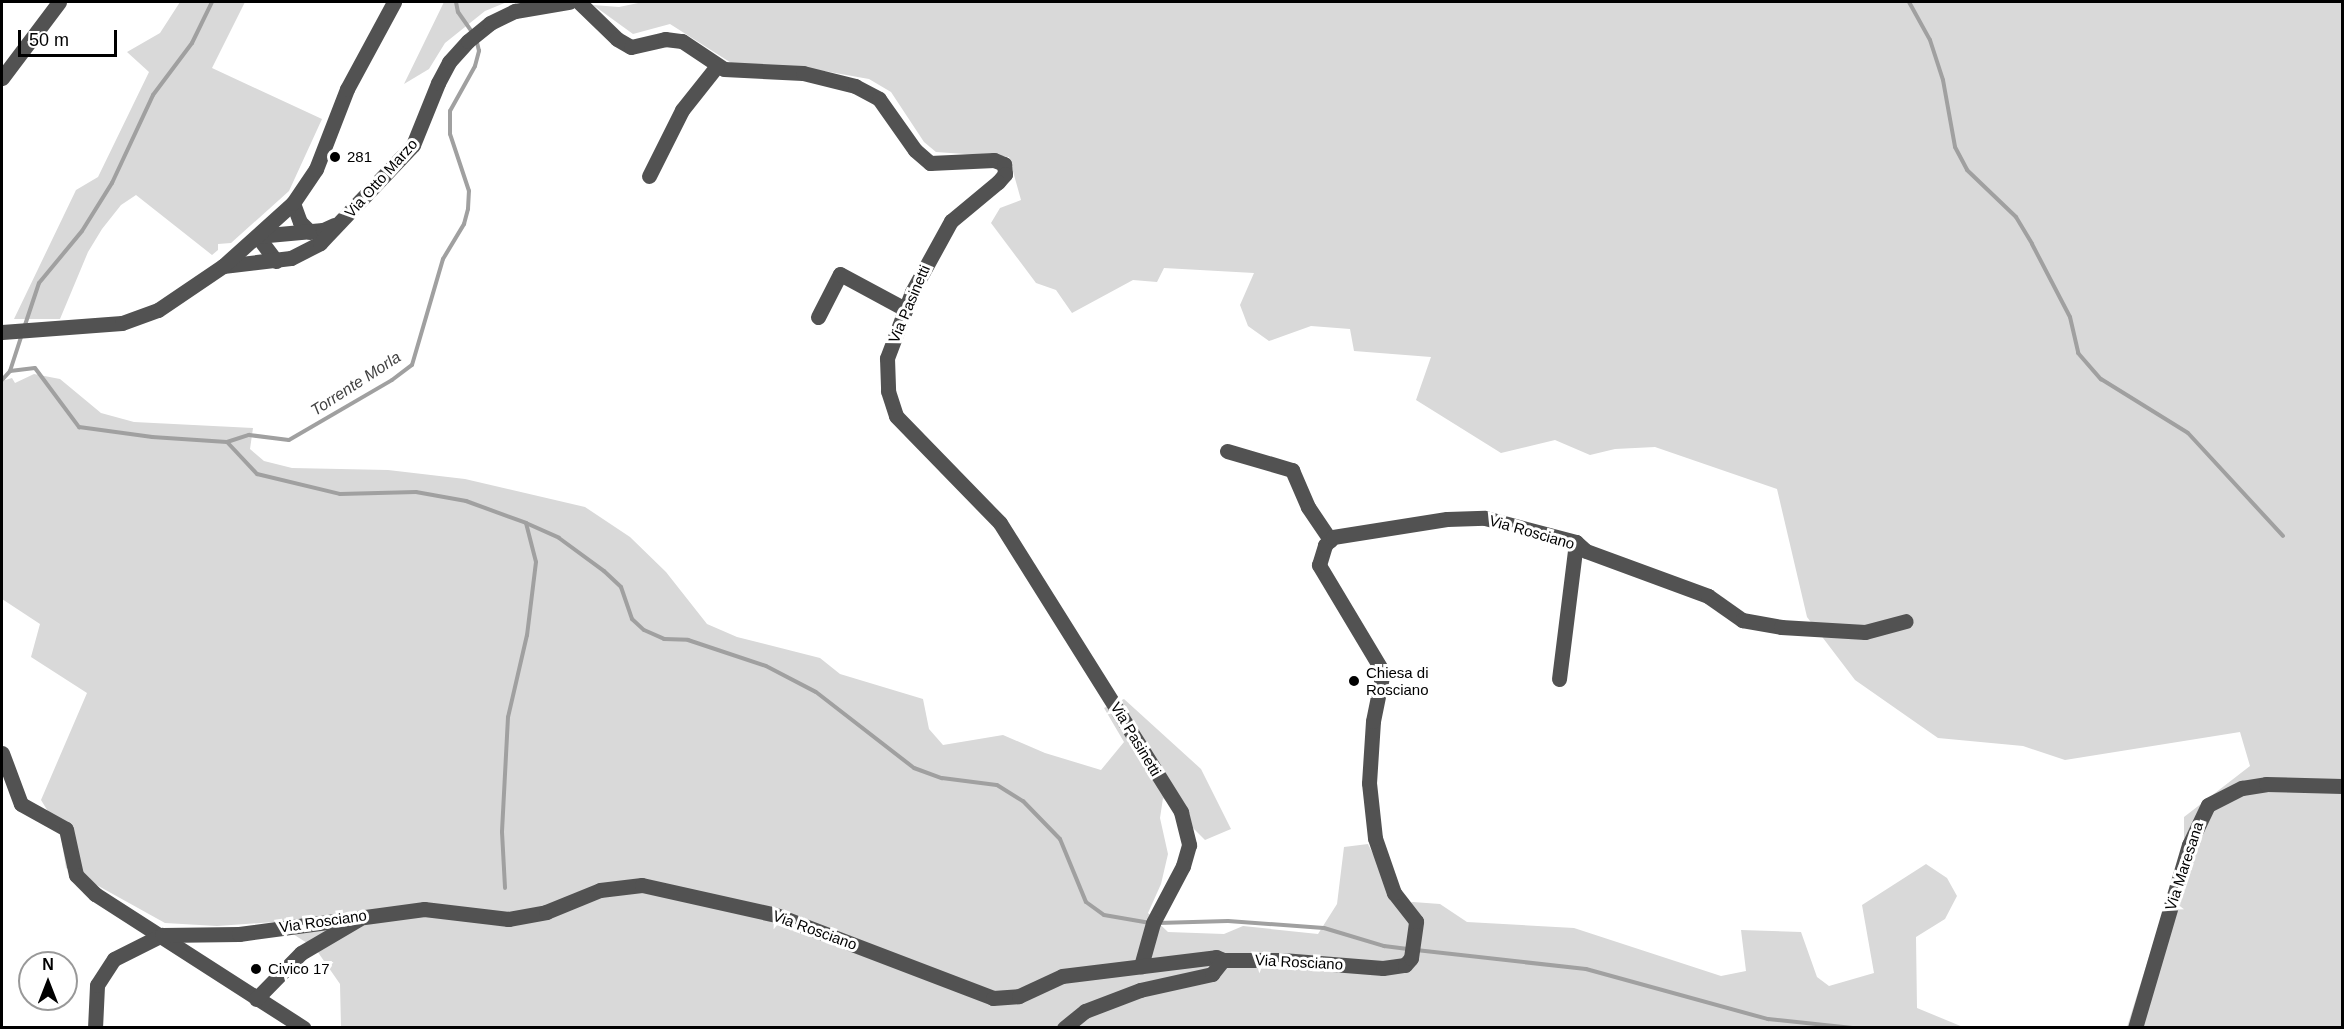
<!DOCTYPE html>
<html>
<head>
<meta charset="utf-8">
<style>
	body { margin:0 }
	#map { position:relative; width:2344px; height:1029px; overflow:hidden; background:#fff; font-family:Helvetica,sans-serif }
	div>[style] { position:absolute }
	.green>* { inset:0; background:#d9d9d9 }
	.stream>* { height:4px; margin:-2px; padding:0 2px; transform-origin:2px; border-radius:2px; background:#a0a0a0 }
	.minor>* { height:15px; margin:-7.5px; padding:0 7.5px; transform-origin:7.5px; border-radius:7.5px; background:#525252 }
	.dots>* { width:16px; height:16px; translate:-50% -50%; box-sizing:border-box; border:3px solid #fff; border-radius:50% }
	span { translate:-50% -50%; white-space:nowrap; text-align:center; line-height:1.15; -webkit-text-stroke:6px #fff; paint-order:stroke }
	.poi-label { font-size:15px; color:#000 }
	.left { translate:0 -50%; text-align:left }
	.street-label { font-size:15px; color:#000 }
	.water-label { font-size:16px; color:#414141; font-style:italic }
	.frame { position:absolute; inset:0; border:3px solid #000; pointer-events:none }
	.north { position:absolute; left:18px; top:951px; width:60px; height:60px; box-sizing:border-box; background:#fff; border:2px solid #999; border-radius:50%; rotate:0deg; font-size:16px; font-weight:700; line-height:24px; text-align:center; color:#000 }
	.north::after { content:''; display:block; margin:auto; width:21px; height:27px; background:#000; clip-path:polygon(50% 0,100% 100%,50% 72%,0 100%) }
	.scale { position:absolute; left:18px; top:30px; width:99px; height:27px; box-sizing:border-box; border:3px solid #000; border-top:0; padding-left:8px; font-size:18px; line-height:21px; white-space:nowrap; color:#000; -webkit-text-stroke:4px #fff; paint-order:stroke }
</style>
</head>
<body>
<div id="map">
	<div class="green">
		<i style="clip-path:polygon(180px 2px,245px 2px,212px 68px,322px 119px,289px 191px,231px 243px,218px 244px,218px 250px,212px 255px,136px 195px,121px 205px,102px 229px,88px 252px,60px 319px,14px 319px,76px 190px,98px 177px,149px 72px,127px 52px,160px 33px)"></i>
		<i style="clip-path:polygon(444px 2px,507px 2px,485px 11px,445px 43px,429px 69px,404px 84px)"></i>
		<i style="clip-path:polygon(643px 2px,2342px 2px,2342px 1027px,2127px 1027px,2184px 845px,2184px 817px,2250px 766px,2240px 732px,2065px 760px,2023px 746px,1938px 738px,1855px 680px,1807px 617px,1777px 489px,1655px 447px,1615px 449px,1590px 455px,1555px 440px,1501px 453px,1416px 400px,1431px 357px,1354px 351px,1350px 329px,1311px 326px,1269px 341px,1248px 326px,1240px 305px,1254px 273px,1164px 268px,1157px 282px,1133px 280px,1072px 313px,1056px 290px,1036px 283px,991px 223px,1000px 208px,1021px 200px,1009px 157px,936px 152px,924px 142px,891px 92px,869px 79px,824px 71px,736px 66px,670px 24px,633px 34px,593px 5px,619px 7px)"></i>
		<i style="clip-path:polygon(34px 374px,60px 379px,101px 413px,134px 422px,253px 428px,250px 449px,264px 461px,292px 468px,388px 470px,465px 479px,585px 507px,630px 537px,666px 572px,707px 624px,737px 637px,820px 658px,840px 674px,923px 699px,929px 729px,943px 745px,1003px 735px,1045px 753px,1101px 770px,1124px 742px,1104px 708px,1124px 699px,1201px 769px,1231px 829px,1205px 840px,1163px 798px,1160px 818px,1168px 854px,1161px 884px,1148px 913px,1168px 932px,1224px 934px,1243px 926px,1318px 934px,1337px 904px,1344px 847px,1368px 844px,1399px 906px,1413px 902px,1440px 904px,1467px 922px,1574px 928px,1721px 976px,1746px 971px,1741px 930px,1801px 932px,1817px 977px,1829px 986px,1874px 973px,1862px 905px,1926px 864px,1947px 878px,1957px 896px,1945px 919px,1916px 937px,1917px 1008px,1963px 1027px,341px 1027px,340px 984px,315px 948px,274px 922px,217px 926px,165px 923px,66px 868px,60px 831px,41px 800px,87px 693px,31px 657px,40px 624px,2px 599px,2px 381px,12px 378px,15px 383px)"></i>
	</div>
	<div class="stream">
		<i style="left:456px;top:2px;width:10px;rotate:79deg"></i>
		<i style="left:458px;top:12px;width:24px;rotate:55deg"></i>
		<i style="left:1909px;top:2px;width:43px;rotate:61.1deg"></i>
		<i style="left:1930px;top:40px;width:42px;rotate:72deg"></i>
		<i style="left:1943px;top:80px;width:68px;rotate:79.8deg"></i>
		<i style="left:1955px;top:147px;width:26px;rotate:62deg"></i>
		<i style="left:1967px;top:170px;width:68px;rotate:43.8deg"></i>
		<i style="left:2016px;top:217px;width:31px;rotate:59deg"></i>
		<i style="left:2032px;top:244px;width:82px;rotate:62.5deg"></i>
		<i style="left:2070px;top:317px;width:37px;rotate:77deg"></i>
		<i style="left:2078px;top:353px;width:35px;rotate:49deg"></i>
		<i style="left:2101px;top:379px;width:102px;rotate:31.8deg"></i>
		<i style="left:2188px;top:433px;width:140px;rotate:47.3deg"></i>
		<i style="left:25px;top:325px;width:44px;rotate:-71.6deg"></i>
		<i style="left:39px;top:283px;width:67px;rotate:-50.4deg"></i>
		<i style="left:82px;top:231px;width:57px;rotate:-58deg"></i>
		<i style="left:112px;top:183px;width:97px;rotate:-65deg"></i>
		<i style="left:153px;top:95px;width:65px;rotate:-53.1deg"></i>
		<i style="left:192px;top:43px;width:46px;rotate:-64deg"></i>
		<i style="left:10px;top:371px;width:38px;rotate:-72deg"></i>
		<i style="left:2px;top:380px;width:12px;rotate:-48deg"></i>
		<i style="left:10px;top:371px;width:25px;rotate:-7deg"></i>
		<i style="left:35px;top:368px;width:74px;rotate:53.3deg"></i>
		<i style="left:79px;top:427px;width:74px;rotate:7.8deg"></i>
		<i style="left:152px;top:437px;width:75px;rotate:3.8deg"></i>
		<i style="left:227px;top:442px;width:23px;rotate:-18deg"></i>
		<i style="left:249px;top:435px;width:40px;rotate:7.1deg"></i>
		<i style="left:289px;top:440px;width:119px;rotate:-30.2deg"></i>
		<i style="left:392px;top:380px;width:25px;rotate:-37deg"></i>
		<i style="left:412px;top:365px;width:110px;rotate:-73.7deg"></i>
		<i style="left:443px;top:259px;width:41px;rotate:-59deg"></i>
		<i style="left:464px;top:224px;width:16px;rotate:-75deg"></i>
		<i style="left:468px;top:209px;width:18px;rotate:-87deg"></i>
		<i style="left:469px;top:191px;width:60px;rotate:-108.4deg"></i>
		<i style="left:450px;top:134px;width:23px;rotate:-90deg"></i>
		<i style="left:450px;top:111px;width:51px;rotate:-60.9deg"></i>
		<i style="left:475px;top:66px;width:16px;rotate:-75deg"></i>
		<i style="left:479px;top:51px;width:13px;rotate:-103deg"></i>
		<i style="left:227px;top:442px;width:44px;rotate:46.8deg"></i>
		<i style="left:257px;top:474px;width:85px;rotate:13.5deg"></i>
		<i style="left:340px;top:494px;width:76px;rotate:-1.5deg"></i>
		<i style="left:416px;top:492px;width:51px;rotate:10.2deg"></i>
		<i style="left:466px;top:501px;width:64px;rotate:20.1deg"></i>
		<i style="left:526px;top:523px;width:40px;rotate:75.6deg"></i>
		<i style="left:536px;top:562px;width:74px;rotate:97deg"></i>
		<i style="left:527px;top:635px;width:84px;rotate:103deg"></i>
		<i style="left:508px;top:717px;width:115px;rotate:93deg"></i>
		<i style="left:502px;top:832px;width:56px;rotate:86.9deg"></i>
		<i style="left:526px;top:523px;width:36px;rotate:24deg"></i>
		<i style="left:559px;top:538px;width:56px;rotate:36.3deg"></i>
		<i style="left:604px;top:571px;width:23px;rotate:43deg"></i>
		<i style="left:621px;top:587px;width:34px;rotate:71deg"></i>
		<i style="left:632px;top:619px;width:16px;rotate:43deg"></i>
		<i style="left:644px;top:630px;width:22px;rotate:24deg"></i>
		<i style="left:664px;top:639px;width:24px;rotate:2deg"></i>
		<i style="left:688px;top:640px;width:82px;rotate:18.4deg"></i>
		<i style="left:766px;top:666px;width:56px;rotate:27.5deg"></i>
		<i style="left:816px;top:692px;width:124px;rotate:37.8deg"></i>
		<i style="left:914px;top:768px;width:30px;rotate:20deg"></i>
		<i style="left:942px;top:778px;width:55px;rotate:7.3deg"></i>
		<i style="left:997px;top:785px;width:31px;rotate:32deg"></i>
		<i style="left:1023px;top:801px;width:53px;rotate:45.8deg"></i>
		<i style="left:1060px;top:839px;width:68px;rotate:67.6deg"></i>
		<i style="left:1086px;top:902px;width:22px;rotate:36deg"></i>
		<i style="left:1104px;top:915px;width:47px;rotate:9.9deg"></i>
		<i style="left:1158px;top:923px;width:70px;rotate:-1.6deg"></i>
		<i style="left:1228px;top:921px;width:96px;rotate:4.2deg"></i>
		<i style="left:1324px;top:928px;width:63px;rotate:16.7deg"></i>
		<i style="left:1384px;top:946px;width:24px;rotate:7deg"></i>
		<i style="left:1416px;top:950px;width:171px;rotate:6.4deg"></i>
		<i style="left:1586px;top:969px;width:189px;rotate:15.4deg"></i>
		<i style="left:1768px;top:1019px;width:85px;rotate:6deg"></i>
	</div>
	<div class="minor">
		<i style="left:579px;top:2px;width:53px;rotate:44.2deg"></i>
		<i style="left:617px;top:39px;width:16px;rotate:30deg"></i>
		<i style="left:631px;top:47px;width:35px;rotate:-13deg"></i>
		<i style="left:665px;top:39px;width:17px;rotate:7deg"></i>
		<i style="left:682px;top:41px;width:50px;rotate:33.7deg"></i>
		<i style="left:724px;top:69px;width:79px;rotate:2.9deg"></i>
		<i style="left:803px;top:73px;width:54px;rotate:14deg"></i>
		<i style="left:855px;top:86px;width:27px;rotate:28deg"></i>
		<i style="left:879px;top:99px;width:62px;rotate:54.8deg"></i>
		<i style="left:915px;top:150px;width:20px;rotate:41deg"></i>
		<i style="left:930px;top:163px;width:64px;rotate:-2.7deg"></i>
		<i style="left:994px;top:160px;width:11px;rotate:22deg"></i>
		<i style="left:1004px;top:164px;width:10px;rotate:84deg"></i>
		<i style="left:1005px;top:174px;width:11px;rotate:131deg"></i>
		<i style="left:998px;top:182px;width:61px;rotate:140.3deg"></i>
		<i style="left:951px;top:221px;width:81px;rotate:118.8deg"></i>
		<i style="left:912px;top:292px;width:71px;rotate:110.7deg"></i>
		<i style="left:887px;top:358px;width:33px;rotate:88deg"></i>
		<i style="left:888px;top:391px;width:26px;rotate:72deg"></i>
		<i style="left:896px;top:416px;width:149px;rotate:45.8deg"></i>
		<i style="left:1000px;top:523px;width:341px;rotate:57.9deg"></i>
		<i style="left:1181px;top:812px;width:34px;rotate:76deg"></i>
		<i style="left:1189px;top:845px;width:22px;rotate:106deg"></i>
		<i style="left:1183px;top:866px;width:64px;rotate:117.8deg"></i>
		<i style="left:1153px;top:923px;width:45px;rotate:105.6deg"></i>
		<i style="left:2px;top:78px;width:95px;rotate:-53.1deg"></i>
		<i style="left:649px;top:176px;width:74px;rotate:-63.4deg"></i>
		<i style="left:682px;top:110px;width:56px;rotate:-51.5deg"></i>
		<i style="left:293px;top:203px;width:20px;rotate:70deg"></i>
		<i style="left:300px;top:222px;width:14px;rotate:45deg"></i>
		<i style="left:276px;top:261px;width:31px;rotate:-127deg"></i>
		<i style="left:257px;top:236px;width:66px;rotate:-5.2deg"></i>
		<i style="left:323px;top:230px;width:12px;rotate:-24deg"></i>
		<i style="left:223px;top:266px;width:68px;rotate:-6.7deg"></i>
		<i style="left:291px;top:258px;width:33px;rotate:-27deg"></i>
		<i style="left:320px;top:243px;width:135px;rotate:-46.5deg"></i>
		<i style="left:413px;top:145px;width:67px;rotate:-68deg"></i>
		<i style="left:438px;top:83px;width:24px;rotate:-62deg"></i>
		<i style="left:449px;top:62px;width:28px;rotate:-48deg"></i>
		<i style="left:468px;top:41px;width:28px;rotate:-39deg"></i>
		<i style="left:490px;top:23px;width:28px;rotate:-26deg"></i>
		<i style="left:515px;top:11px;width:55px;rotate:-9.5deg"></i>
		<i style="left:818px;top:317px;width:48px;rotate:-62.9deg"></i>
		<i style="left:840px;top:274px;width:74px;rotate:28.3deg"></i>
		<i style="left:2px;top:332px;width:120px;rotate:-4.3deg"></i>
		<i style="left:122px;top:323px;width:38px;rotate:-20deg"></i>
		<i style="left:158px;top:310px;width:78px;rotate:-34.1deg"></i>
		<i style="left:223px;top:266px;width:94px;rotate:-42deg"></i>
		<i style="left:293px;top:203px;width:41px;rotate:-55.9deg"></i>
		<i style="left:316px;top:169px;width:86px;rotate:-68.8deg"></i>
		<i style="left:347px;top:89px;width:99px;rotate:-61.6deg"></i>
		<i style="left:1227px;top:451px;width:68px;rotate:16.3deg"></i>
		<i style="left:1292px;top:470px;width:40px;rotate:66.6deg"></i>
		<i style="left:1308px;top:507px;width:40px;rotate:56deg"></i>
		<i style="left:1559px;top:679px;width:138px;rotate:-82.9deg"></i>
		<i style="left:2px;top:753px;width:54px;rotate:69.6deg"></i>
		<i style="left:21px;top:804px;width:51px;rotate:29.1deg"></i>
		<i style="left:66px;top:829px;width:47px;rotate:77.7deg"></i>
		<i style="left:76px;top:875px;width:27px;rotate:45deg"></i>
		<i style="left:95px;top:894px;width:248px;rotate:32.7deg"></i>
		<i style="left:256px;top:999px;width:64px;rotate:-45.6deg"></i>
		<i style="left:301px;top:953px;width:67px;rotate:-30.4deg"></i>
		<i style="left:95px;top:1028px;width:43px;rotate:-87.3deg"></i>
		<i style="left:97px;top:985px;width:31px;rotate:-57deg"></i>
		<i style="left:114px;top:959px;width:54px;rotate:-26.6deg"></i>
		<i style="left:162px;top:935px;width:77px;rotate:-0.7deg"></i>
		<i style="left:239px;top:934px;width:187px;rotate:-7.7deg"></i>
		<i style="left:424px;top:909px;width:85px;rotate:6.8deg"></i>
		<i style="left:508px;top:919px;width:39px;rotate:-10deg"></i>
		<i style="left:546px;top:912px;width:58px;rotate:-22.2deg"></i>
		<i style="left:600px;top:890px;width:42px;rotate:-6.8deg"></i>
		<i style="left:642px;top:885px;width:137px;rotate:12.6deg"></i>
		<i style="left:776px;top:915px;width:232px;rotate:20.9deg"></i>
		<i style="left:993px;top:998px;width:26px;rotate:-4deg"></i>
		<i style="left:1019px;top:996px;width:47px;rotate:-24.9deg"></i>
		<i style="left:1062px;top:976px;width:155px;rotate:-7deg"></i>
		<i style="left:1216px;top:957px;width:8px;rotate:23deg"></i>
		<i style="left:1223px;top:960px;width:59px"></i>
		<i style="left:1282px;top:960px;width:101px;rotate:4.5deg"></i>
		<i style="left:1383px;top:968px;width:22px;rotate:-8deg"></i>
		<i style="left:1405px;top:965px;width:9px;rotate:-49deg"></i>
		<i style="left:1411px;top:958px;width:37px;rotate:-82deg"></i>
		<i style="left:1416px;top:921px;width:36px;rotate:-128deg"></i>
		<i style="left:1394px;top:893px;width:58px;rotate:-109.1deg"></i>
		<i style="left:1375px;top:838px;width:55px;rotate:-96.2deg"></i>
		<i style="left:1369px;top:783px;width:62px;rotate:-86.3deg"></i>
		<i style="left:1373px;top:721px;width:50px;rotate:-78.5deg"></i>
		<i style="left:1383px;top:672px;width:125px;rotate:-120.9deg"></i>
		<i style="left:1319px;top:565px;width:21px;rotate:-73deg"></i>
		<i style="left:1325px;top:545px;width:11px;rotate:-45deg"></i>
		<i style="left:1333px;top:537px;width:115px;rotate:-9deg"></i>
		<i style="left:1447px;top:519px;width:38px;rotate:-2deg"></i>
		<i style="left:1485px;top:518px;width:94px;rotate:14.8deg"></i>
		<i style="left:1576px;top:542px;width:13px;rotate:42deg"></i>
		<i style="left:1586px;top:551px;width:130px;rotate:20.2deg"></i>
		<i style="left:1708px;top:596px;width:42px;rotate:35.2deg"></i>
		<i style="left:1742px;top:620px;width:40px;rotate:10deg"></i>
		<i style="left:1781px;top:627px;width:84px;rotate:3.4deg"></i>
		<i style="left:1865px;top:632px;width:42px;rotate:-15deg"></i>
		<i style="left:1064px;top:1028px;width:27px;rotate:-39deg"></i>
		<i style="left:1085px;top:1011px;width:59px;rotate:-20.9deg"></i>
		<i style="left:1140px;top:990px;width:74px;rotate:-12.5deg"></i>
		<i style="left:1212px;top:974px;width:18px;rotate:-52deg"></i>
		<i style="left:2135px;top:1028px;width:191px;rotate:-73.6deg"></i>
		<i style="left:2189px;top:845px;width:44px;rotate:-64.6deg"></i>
		<i style="left:2208px;top:805px;width:38px;rotate:-27deg"></i>
		<i style="left:2242px;top:788px;width:24px;rotate:-9deg"></i>
		<i style="left:2266px;top:784px;width:76px;rotate:1.5deg"></i>
	</div>
	<div class="dots">
		<i style="left:335px;top:157px;background:#000"></i>
		<i style="left:1354px;top:681px;background:#000"></i>
		<i style="left:256px;top:969px;background:#000"></i>
	</div>
	<div class="poi-label">
		<span class="left" style="left:347px;top:157px">281</span>
		<span class="left" style="left:1366px;top:681px">Chiesa di<br>Rosciano</span>
		<span class="left" style="left:268px;top:969px">Civico 17</span>
	</div>
	<div class="street-label">
		<span style="left:381px;top:178px;rotate:-48deg">Via Otto Marzo</span>
		<span style="left:909px;top:304px;rotate:-67deg">Via Pasinetti</span>
		<span style="left:1532px;top:532px;rotate:16deg">Via Rosciano</span>
		<span style="left:1136px;top:739px;rotate:59deg">Via Pasinetti</span>
		<span style="left:2184px;top:866px;rotate:-72deg">Via Maresana</span>
		<span style="left:323px;top:921px;rotate:-8deg">Via Rosciano</span>
		<span style="left:815px;top:930px;rotate:20deg">Via Rosciano</span>
		<span style="left:1299px;top:962px;rotate:3deg">Via Rosciano</span>
	</div>
	<div class="water-label">
		<span style="left:356px;top:384px;rotate:-33deg">Torrente Morla</span>
	</div>
	<div class="frame"></div>
	<div class="north">N</div>
	<div class="scale">50 m</div>
</div>
</body>
</html>
